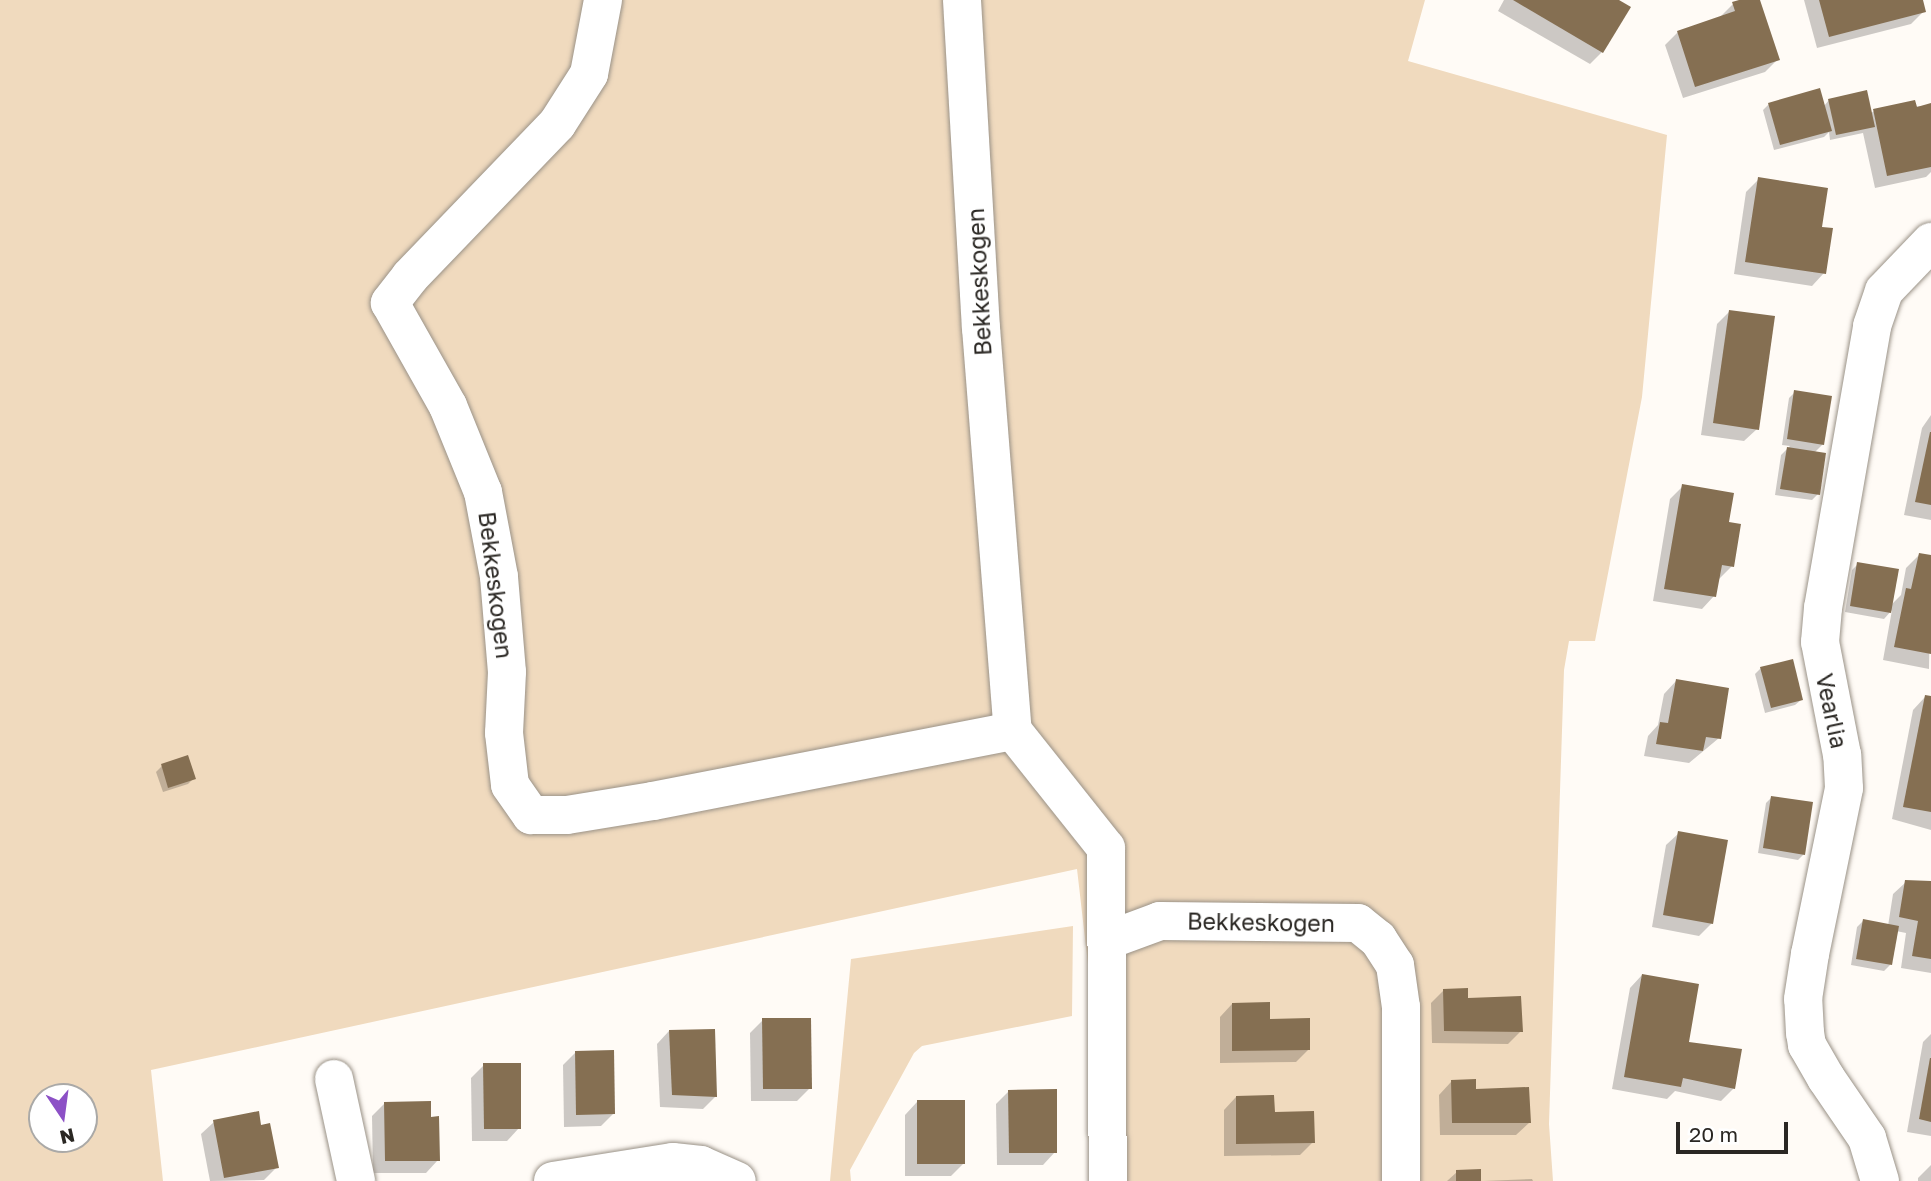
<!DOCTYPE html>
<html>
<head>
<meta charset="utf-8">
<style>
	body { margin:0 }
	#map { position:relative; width:1931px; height:1181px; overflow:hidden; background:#fffbf6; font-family:"Golos Text",sans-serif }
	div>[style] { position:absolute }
	.green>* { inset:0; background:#f0dabe }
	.shadow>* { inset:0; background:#0003 }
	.building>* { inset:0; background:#856f52 }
	.roads { filter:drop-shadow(0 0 2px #9a9287) drop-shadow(0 0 2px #9a9287) }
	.minor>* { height:38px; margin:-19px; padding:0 19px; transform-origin:19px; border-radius:19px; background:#fff }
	span { translate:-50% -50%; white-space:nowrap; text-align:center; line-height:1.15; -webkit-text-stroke:6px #fff; paint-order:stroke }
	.street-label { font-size:23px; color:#2a2723 }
	.north { position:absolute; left:28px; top:1083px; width:70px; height:70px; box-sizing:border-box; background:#fff; border:2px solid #aaa9a7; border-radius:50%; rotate:167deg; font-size:19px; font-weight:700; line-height:28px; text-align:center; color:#2a2723 }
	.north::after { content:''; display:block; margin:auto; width:24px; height:32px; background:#8c50c6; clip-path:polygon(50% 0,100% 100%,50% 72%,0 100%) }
	.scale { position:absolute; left:1676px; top:1122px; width:112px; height:32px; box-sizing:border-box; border:4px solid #2a2723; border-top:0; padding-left:9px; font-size:21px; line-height:24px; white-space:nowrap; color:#2a2723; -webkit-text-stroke:5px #fff; paint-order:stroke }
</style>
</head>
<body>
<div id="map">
	<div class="green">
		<i style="clip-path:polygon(evenodd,0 0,1425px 0,1408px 61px,1667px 135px,1642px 397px,1595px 641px,1569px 641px,1564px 670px,1549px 1124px,1553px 1181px,1113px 1181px,1077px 869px,151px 1070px,163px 1181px,0 1181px,0 0,42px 1097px,84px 1097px,84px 1139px,42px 1139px,42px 1097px)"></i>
		<i style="clip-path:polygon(1073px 926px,1072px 1016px,922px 1046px,914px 1053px,850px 1170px,851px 1181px,830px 1181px,851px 959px)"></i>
	</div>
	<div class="shadow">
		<i style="clip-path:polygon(1504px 0,1617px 0,1602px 52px,1590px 64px,1498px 11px)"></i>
		<i style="clip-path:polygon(1745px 0,1758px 0,1778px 59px,1765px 72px,1683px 98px,1665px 45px,1678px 32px,1720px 17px,1733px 4px)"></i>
		<i style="clip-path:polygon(1804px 0,1921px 0,1924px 11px,1911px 24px,1817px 48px)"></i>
		<i style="clip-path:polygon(1829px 100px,1870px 114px,1874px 111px,1931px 105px,1931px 172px,1926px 177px,1875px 188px,1863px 133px,1830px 140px,1829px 132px,1824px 137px,1774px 150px,1763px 110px,1769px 104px,1824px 106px)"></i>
		<i style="clip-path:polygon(1759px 179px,1824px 273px,1812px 286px,1734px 274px,1746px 192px)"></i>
		<i style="clip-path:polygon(1730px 311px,1757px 429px,1744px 441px,1701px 435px,1717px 324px)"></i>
		<i style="clip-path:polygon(1795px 392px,1823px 444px,1814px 453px,1818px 494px,1812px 500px,1775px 495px,1781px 455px,1790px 446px,1782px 445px,1789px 398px)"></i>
		<i style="clip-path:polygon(1931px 415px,1931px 520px,1904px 515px,1922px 428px)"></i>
		<i style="clip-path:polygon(1683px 486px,1727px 524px,1732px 566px,1719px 579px,1714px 596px,1702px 609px,1653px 601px,1670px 499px)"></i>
		<i style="clip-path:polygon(1919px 555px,1931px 557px,1929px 669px,1883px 660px,1892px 610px,1884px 619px,1845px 612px,1852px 570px,1858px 564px,1891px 605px,1901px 595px,1906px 568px)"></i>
		<i style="clip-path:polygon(1761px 668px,1801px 700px,1795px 705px,1765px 713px,1755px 674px)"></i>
		<i style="clip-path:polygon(1676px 681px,1719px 738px,1689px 763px,1644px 756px,1648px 736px,1658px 725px,1664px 694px)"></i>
		<i style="clip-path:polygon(1925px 697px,1931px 698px,1931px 830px,1892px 819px,1913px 710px)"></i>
		<i style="clip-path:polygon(162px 766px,194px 778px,188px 784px,163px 792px,156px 772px)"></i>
		<i style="clip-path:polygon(1772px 797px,1804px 854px,1798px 860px,1758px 853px,1766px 803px)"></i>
		<i style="clip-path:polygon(1679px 833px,1712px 923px,1699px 936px,1652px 927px,1666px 845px)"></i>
		<i style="clip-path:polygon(1906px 882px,1931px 885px,1931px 973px,1901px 968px,1906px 933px,1896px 931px,1890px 965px,1884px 971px,1851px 965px,1857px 927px,1863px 921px,1888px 926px,1893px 894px)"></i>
		<i style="clip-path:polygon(1642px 975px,1687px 1043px,1734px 1088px,1721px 1101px,1675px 1091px,1667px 1099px,1612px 1089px,1630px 988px)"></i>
		<i style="clip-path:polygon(1444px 990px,1467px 1000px,1521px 1031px,1508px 1044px,1432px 1043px,1431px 1003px)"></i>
		<i style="clip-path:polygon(1232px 1004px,1268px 1021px,1309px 1049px,1296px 1062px,1220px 1063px,1220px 1017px)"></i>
		<i style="clip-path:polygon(763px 1020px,810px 1088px,797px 1101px,751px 1101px,750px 1033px)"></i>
		<i style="clip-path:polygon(669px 1031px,716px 1096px,703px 1109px,660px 1107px,657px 1044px)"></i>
		<i style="clip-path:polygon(1931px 1034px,1931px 1136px,1907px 1132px,1923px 1042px)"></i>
		<i style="clip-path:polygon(576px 1052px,614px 1113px,601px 1126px,564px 1127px,563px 1065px)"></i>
		<i style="clip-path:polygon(484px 1065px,519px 1128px,507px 1141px,472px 1141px,471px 1078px)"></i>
		<i style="clip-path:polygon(1451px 1082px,1474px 1091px,1529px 1123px,1516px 1135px,1440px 1135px,1439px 1095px)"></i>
		<i style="clip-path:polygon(1009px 1091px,1055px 1152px,1043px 1165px,997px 1165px,996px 1104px)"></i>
		<i style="clip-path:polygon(1236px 1097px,1273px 1114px,1313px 1142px,1300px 1155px,1224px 1156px,1224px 1110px)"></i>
		<i style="clip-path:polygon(917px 1102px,964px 1163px,951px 1176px,905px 1176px,905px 1115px)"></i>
		<i style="clip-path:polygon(385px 1103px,430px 1118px,438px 1160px,426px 1173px,373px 1173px,372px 1116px)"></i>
		<i style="clip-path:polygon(214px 1122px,260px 1127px,277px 1167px,264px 1180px,210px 1181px,201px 1134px)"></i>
		<i style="clip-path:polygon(1931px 1165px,1931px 1181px,1918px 1181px,1918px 1178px)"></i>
		<i style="clip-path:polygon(1457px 1172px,1480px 1181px,1447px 1181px)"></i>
		<i style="clip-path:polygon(1532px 1179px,1533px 1181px,1483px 1181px)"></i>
	</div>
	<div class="building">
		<i style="clip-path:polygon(1513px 0,1619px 0,1631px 7px,1603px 53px)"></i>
		<i style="clip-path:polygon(1739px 0,1760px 0,1780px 60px,1695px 87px,1677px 31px,1735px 11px,1732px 2px)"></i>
		<i style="clip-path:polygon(1819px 0,1923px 0,1926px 12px,1829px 37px)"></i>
		<i style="clip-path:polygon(1820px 88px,1832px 131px,1780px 145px,1768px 103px)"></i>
		<i style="clip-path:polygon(1867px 90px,1875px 127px,1836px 135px,1828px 99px)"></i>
		<i style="clip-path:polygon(1915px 100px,1917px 107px,1931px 103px,1931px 167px,1887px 176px,1873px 109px)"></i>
		<i style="clip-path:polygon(1758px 177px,1828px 188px,1822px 227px,1833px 228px,1826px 274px,1745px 262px)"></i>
		<i style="clip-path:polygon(1729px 310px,1775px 316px,1759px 430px,1713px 423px)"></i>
		<i style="clip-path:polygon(1794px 390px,1832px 396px,1824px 445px,1787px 439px)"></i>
		<i style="clip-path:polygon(1930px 432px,1931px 432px,1931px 505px,1915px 502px)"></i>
		<i style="clip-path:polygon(1787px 447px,1826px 453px,1820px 495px,1780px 489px)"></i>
		<i style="clip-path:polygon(1682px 484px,1734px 493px,1729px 522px,1741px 524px,1734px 567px,1722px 565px,1716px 597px,1664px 589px)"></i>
		<i style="clip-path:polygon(1919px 553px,1931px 555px,1931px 654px,1894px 647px,1906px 588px,1911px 589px)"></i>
		<i style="clip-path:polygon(1857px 562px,1899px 569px,1891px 613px,1850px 606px)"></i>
		<i style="clip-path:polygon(1793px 659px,1803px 700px,1771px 708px,1760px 667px)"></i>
		<i style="clip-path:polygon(1676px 679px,1729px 688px,1721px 739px,1706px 737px,1703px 751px,1656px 744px,1660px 722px,1668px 723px)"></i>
		<i style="clip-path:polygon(1925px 695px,1931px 696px,1931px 812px,1903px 807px)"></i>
		<i style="clip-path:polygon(188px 755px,196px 779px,168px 788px,161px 764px)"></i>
		<i style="clip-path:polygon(1771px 796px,1813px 802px,1805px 855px,1763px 848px)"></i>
		<i style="clip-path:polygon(1678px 831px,1728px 840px,1713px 924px,1663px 915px)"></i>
		<i style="clip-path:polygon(1905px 880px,1931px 881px,1931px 959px,1912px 956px,1918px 921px,1899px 917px)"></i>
		<i style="clip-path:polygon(1863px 919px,1899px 926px,1892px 965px,1856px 959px)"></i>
		<i style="clip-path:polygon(1642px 974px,1699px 984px,1689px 1042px,1742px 1049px,1735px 1089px,1683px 1078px,1681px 1087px,1624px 1077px)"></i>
		<i style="clip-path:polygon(1468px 988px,1468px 998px,1521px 996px,1523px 1032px,1444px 1031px,1443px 989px)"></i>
		<i style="clip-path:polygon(1270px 1002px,1270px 1019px,1310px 1018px,1310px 1050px,1232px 1051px,1232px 1003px)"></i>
		<i style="clip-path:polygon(762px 1018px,811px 1018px,812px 1089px,763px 1089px)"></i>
		<i style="clip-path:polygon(715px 1029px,717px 1097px,672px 1095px,669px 1030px)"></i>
		<i style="clip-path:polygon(614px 1050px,615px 1114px,576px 1115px,575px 1051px)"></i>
		<i style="clip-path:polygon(1930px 1058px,1931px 1058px,1931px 1122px,1919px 1119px)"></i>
		<i style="clip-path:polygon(483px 1063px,521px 1063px,521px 1129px,484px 1129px)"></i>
		<i style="clip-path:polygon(1476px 1079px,1476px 1089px,1529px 1087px,1531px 1123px,1452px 1123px,1451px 1080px)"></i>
		<i style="clip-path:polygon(1057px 1089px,1057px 1153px,1009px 1153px,1008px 1090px)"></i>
		<i style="clip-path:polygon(1274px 1095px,1275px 1112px,1314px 1111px,1315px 1143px,1236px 1144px,1236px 1096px)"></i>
		<i style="clip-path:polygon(917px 1100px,965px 1100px,965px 1164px,917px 1164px)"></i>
		<i style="clip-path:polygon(431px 1101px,431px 1117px,439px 1116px,440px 1161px,385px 1161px,384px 1102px)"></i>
		<i style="clip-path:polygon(259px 1111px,261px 1125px,270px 1123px,279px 1168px,224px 1178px,213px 1120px)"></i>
		<i style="clip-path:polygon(1481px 1169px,1481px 1181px,1456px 1181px,1456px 1170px)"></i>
	</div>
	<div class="roads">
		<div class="minor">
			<i style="left:603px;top:0;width:75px;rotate:100.7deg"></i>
			<i style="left:589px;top:74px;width:59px;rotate:122.6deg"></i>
			<i style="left:557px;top:124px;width:212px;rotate:133.9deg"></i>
			<i style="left:410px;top:277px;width:33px;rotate:128deg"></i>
			<i style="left:390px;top:303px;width:118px;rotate:60.6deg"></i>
			<i style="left:448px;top:406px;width:93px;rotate:67.9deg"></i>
			<i style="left:483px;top:492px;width:86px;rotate:79.3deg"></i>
			<i style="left:499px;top:577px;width:95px;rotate:85.2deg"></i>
			<i style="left:507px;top:672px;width:61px;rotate:92.8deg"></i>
			<i style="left:504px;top:733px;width:52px;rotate:83.4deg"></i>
			<i style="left:510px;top:785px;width:37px;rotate:55deg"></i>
			<i style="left:531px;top:815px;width:36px"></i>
			<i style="left:567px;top:815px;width:87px;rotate:-9.2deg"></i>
			<i style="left:653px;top:801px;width:367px;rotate:-11deg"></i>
			<i style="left:962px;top:0;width:329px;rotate:86.7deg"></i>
			<i style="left:981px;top:328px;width:404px;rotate:85.5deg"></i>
			<i style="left:1013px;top:731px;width:149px;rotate:51.5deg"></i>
			<i style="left:1106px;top:848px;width:333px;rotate:89.7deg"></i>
			<i style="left:1106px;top:941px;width:58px;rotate:-20.3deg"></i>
			<i style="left:1160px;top:921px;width:198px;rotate:0.6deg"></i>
			<i style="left:1358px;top:923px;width:26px;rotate:39deg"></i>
			<i style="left:1378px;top:939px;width:31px;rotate:57deg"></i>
			<i style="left:1395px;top:965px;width:42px;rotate:81.9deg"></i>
			<i style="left:1401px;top:1007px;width:174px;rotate:90deg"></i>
			<i style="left:334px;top:1079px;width:104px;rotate:77.8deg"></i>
			<i style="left:553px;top:1181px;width:121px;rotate:-9deg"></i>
			<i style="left:673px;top:1162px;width:28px;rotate:6deg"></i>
			<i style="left:701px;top:1165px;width:39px;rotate:24deg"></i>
			<i style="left:1880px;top:1181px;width:45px;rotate:-106.8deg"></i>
			<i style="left:1867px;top:1138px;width:73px;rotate:-124.3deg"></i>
			<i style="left:1826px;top:1078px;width:38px;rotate:-120deg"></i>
			<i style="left:1807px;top:1045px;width:12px;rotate:-99deg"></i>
			<i style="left:1805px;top:1033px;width:34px;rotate:-93deg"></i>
			<i style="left:1803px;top:999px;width:46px;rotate:-81.2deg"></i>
			<i style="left:1810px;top:954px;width:169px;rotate:-78.4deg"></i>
			<i style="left:1844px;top:788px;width:33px;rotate:-93deg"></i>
			<i style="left:1842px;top:755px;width:115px;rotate:-101deg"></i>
			<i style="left:1820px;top:642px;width:34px;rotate:-85deg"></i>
			<i style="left:1823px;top:608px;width:286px;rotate:-80.1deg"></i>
			<i style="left:1872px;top:326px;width:37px;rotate:-71deg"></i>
			<i style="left:1884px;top:291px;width:68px;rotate:-46.2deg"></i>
		</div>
	</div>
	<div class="street-label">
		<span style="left:979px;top:282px;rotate:-93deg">Bekkeskogen</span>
		<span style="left:496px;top:585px;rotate:83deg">Bekkeskogen</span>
		<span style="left:1832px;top:711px;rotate:78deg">Vearlia</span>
		<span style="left:1261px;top:922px;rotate:1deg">Bekkeskogen</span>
	</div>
	<div class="north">N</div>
	<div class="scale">20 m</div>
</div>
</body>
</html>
